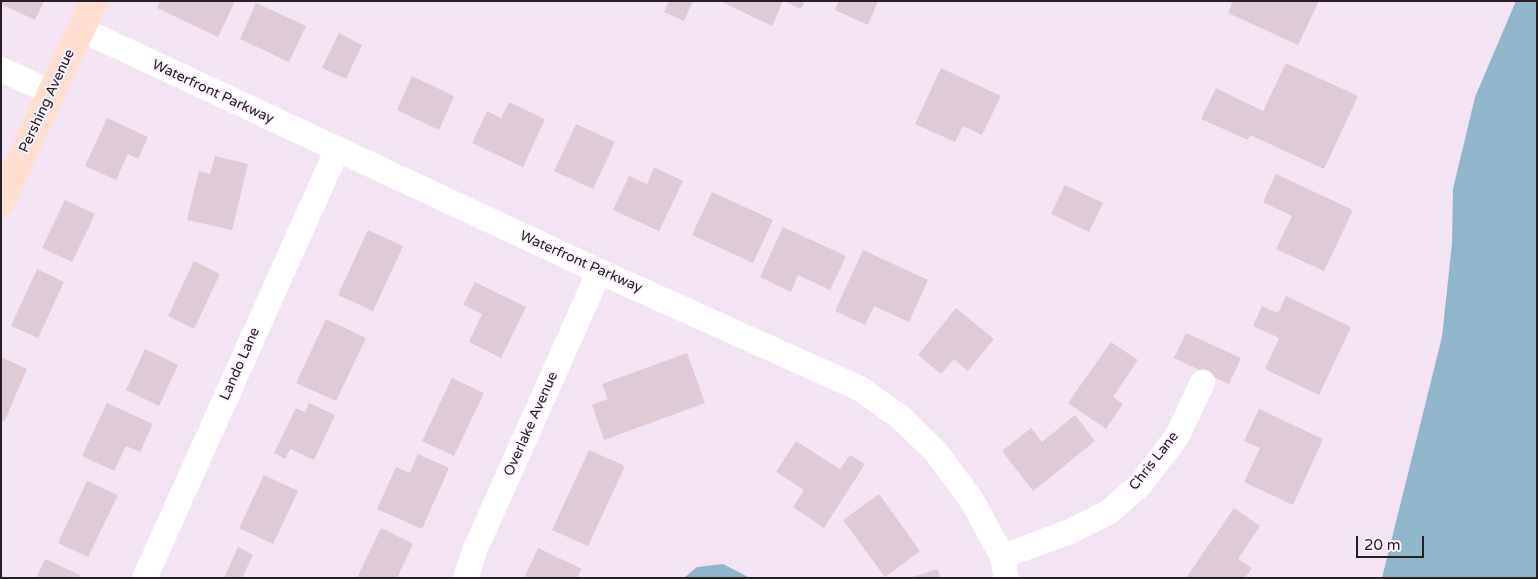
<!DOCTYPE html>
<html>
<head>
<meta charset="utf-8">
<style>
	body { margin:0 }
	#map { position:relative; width:1538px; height:579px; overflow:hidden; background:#f2e4f3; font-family:"Varela Round",sans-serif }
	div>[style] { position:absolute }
	.water>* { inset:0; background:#90b6c9 }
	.building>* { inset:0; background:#decbd5 }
	.street>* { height:25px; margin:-12.5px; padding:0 12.5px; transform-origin:12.5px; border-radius:12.5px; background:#fff }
	.secondary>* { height:28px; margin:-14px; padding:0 14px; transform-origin:14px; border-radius:14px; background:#fdded1 }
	span { translate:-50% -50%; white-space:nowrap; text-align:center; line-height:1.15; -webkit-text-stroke:4px #fef2fe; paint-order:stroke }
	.street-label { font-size:14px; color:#252026 }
	.frame { position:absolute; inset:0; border:2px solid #252026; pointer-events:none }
	.scale { position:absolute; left:1356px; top:536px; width:68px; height:22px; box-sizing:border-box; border:2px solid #252026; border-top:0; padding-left:6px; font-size:15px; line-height:18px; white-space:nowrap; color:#252026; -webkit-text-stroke:4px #fef2fe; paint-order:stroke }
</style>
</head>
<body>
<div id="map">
	<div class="water">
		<i style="clip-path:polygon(1516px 1px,1537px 1px,1537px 578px,1382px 578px,1442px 337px,1452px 243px,1453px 189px,1475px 97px)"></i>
		<i style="clip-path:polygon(723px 564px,750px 578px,684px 578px,697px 567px)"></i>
	</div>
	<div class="building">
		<i style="clip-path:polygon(1px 1px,44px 1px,35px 20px,1px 4px)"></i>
		<i style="clip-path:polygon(160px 1px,235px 1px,218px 37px,157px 8px)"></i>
		<i style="clip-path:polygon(669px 1px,693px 1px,684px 21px,664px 12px)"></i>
		<i style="clip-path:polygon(720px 1px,783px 1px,772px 26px)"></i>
		<i style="clip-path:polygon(784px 1px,805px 1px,801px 9px)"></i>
		<i style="clip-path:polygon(839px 1px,878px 1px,868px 25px,835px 10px)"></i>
		<i style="clip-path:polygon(1233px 1px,1319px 1px,1298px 45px,1228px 13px)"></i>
		<i style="clip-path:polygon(256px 3px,306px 26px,289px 62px,240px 39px)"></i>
		<i style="clip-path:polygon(339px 33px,362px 45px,346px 79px,322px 68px)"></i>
		<i style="clip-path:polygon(1286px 63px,1358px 96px,1324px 169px,1250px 135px,1248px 140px,1201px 119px,1216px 88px,1263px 111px)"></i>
		<i style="clip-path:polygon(941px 68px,1001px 96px,982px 135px,963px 126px,955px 142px,915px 124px)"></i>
		<i style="clip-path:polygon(412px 76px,454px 96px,439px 130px,397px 110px)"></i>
		<i style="clip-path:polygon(509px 102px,545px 119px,523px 167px,472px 143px,487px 111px,501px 118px)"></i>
		<i style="clip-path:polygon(107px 118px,148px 137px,138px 159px,128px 154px,116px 180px,85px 166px)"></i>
		<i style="clip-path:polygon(576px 124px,615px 142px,593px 189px,554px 171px)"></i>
		<i style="clip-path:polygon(215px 156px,248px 164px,232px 230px,187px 220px,199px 171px,210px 174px)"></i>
		<i style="clip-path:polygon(654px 167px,683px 181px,659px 231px,613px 210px,629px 176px,647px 184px)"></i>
		<i style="clip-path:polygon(1276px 174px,1353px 210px,1324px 271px,1276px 249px,1292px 216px,1263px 202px)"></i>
		<i style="clip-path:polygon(1065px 185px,1103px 203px,1089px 232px,1051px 214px)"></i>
		<i style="clip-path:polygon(712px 192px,773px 220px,753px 263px,692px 235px)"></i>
		<i style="clip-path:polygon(65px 200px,95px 214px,72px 262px,42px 248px)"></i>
		<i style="clip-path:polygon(783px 227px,846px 256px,830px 290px,798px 275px,791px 292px,760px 277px)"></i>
		<i style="clip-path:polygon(368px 230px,403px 246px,373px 311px,338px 295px)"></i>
		<i style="clip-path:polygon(863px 250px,928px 280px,909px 322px,874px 306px,865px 325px,835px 311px)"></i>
		<i style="clip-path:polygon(194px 261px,220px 274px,194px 329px,168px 316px)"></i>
		<i style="clip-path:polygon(37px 269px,64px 282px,38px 338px,11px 326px)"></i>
		<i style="clip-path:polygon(475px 282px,526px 307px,501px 358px,469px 342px,482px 314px,463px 305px)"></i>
		<i style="clip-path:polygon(1286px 296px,1351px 327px,1319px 395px,1265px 369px,1279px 338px,1253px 326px,1262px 306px,1278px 313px)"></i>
		<i style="clip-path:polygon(956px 308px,994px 339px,968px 371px,954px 359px,941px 374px,918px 355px)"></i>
		<i style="clip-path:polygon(326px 319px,366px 338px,336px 401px,296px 383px)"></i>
		<i style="clip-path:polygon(1186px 333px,1241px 358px,1229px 384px,1174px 358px)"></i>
		<i style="clip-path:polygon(1111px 342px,1138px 360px,1113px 397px,1123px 404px,1106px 429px,1068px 403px)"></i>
		<i style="clip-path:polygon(145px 349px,178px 365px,159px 406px,126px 390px)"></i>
		<i style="clip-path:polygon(687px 353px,705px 403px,604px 440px,592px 405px,608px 399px,602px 384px)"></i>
		<i style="clip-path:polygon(1px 357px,27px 369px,4px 422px,1px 420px)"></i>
		<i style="clip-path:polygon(452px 378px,484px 393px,454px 456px,422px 441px)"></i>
		<i style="clip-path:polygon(107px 403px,153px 424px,140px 452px,126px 446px,114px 471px,82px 456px)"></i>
		<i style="clip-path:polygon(309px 403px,335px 415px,314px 460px,290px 449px,285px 459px,274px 453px,296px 408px,305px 412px)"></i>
		<i style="clip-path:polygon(1259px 409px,1323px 439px,1293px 505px,1244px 482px,1260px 448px,1244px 441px)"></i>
		<i style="clip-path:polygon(1075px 415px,1095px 441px,1033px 491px,1002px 451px,1031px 428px,1042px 442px)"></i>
		<i style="clip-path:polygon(796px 441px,840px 469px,850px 455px,865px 464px,824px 528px,793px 507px,804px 490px,776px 472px)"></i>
		<i style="clip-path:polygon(589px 450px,625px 466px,588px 546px,552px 530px)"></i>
		<i style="clip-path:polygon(418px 454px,449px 468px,422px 529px,377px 509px,396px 467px,410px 473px)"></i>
		<i style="clip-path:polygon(264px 475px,298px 491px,273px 544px,239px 528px)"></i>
		<i style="clip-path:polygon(87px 481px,118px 495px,88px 557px,58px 543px)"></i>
		<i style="clip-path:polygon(879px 494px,920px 551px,885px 577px,843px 520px)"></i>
		<i style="clip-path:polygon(1234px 508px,1260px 526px,1238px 559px,1252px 568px,1245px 578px,1186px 578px)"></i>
		<i style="clip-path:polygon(381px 528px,413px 544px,397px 578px,357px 578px)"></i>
		<i style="clip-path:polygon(238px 547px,253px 555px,242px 578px,224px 578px)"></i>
		<i style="clip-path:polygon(538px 548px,582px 569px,577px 578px,524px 578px)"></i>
		<i style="clip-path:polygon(45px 559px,80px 575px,79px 578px,36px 578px)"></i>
		<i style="clip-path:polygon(938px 569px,940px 578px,912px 578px,912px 577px)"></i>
	</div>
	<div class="street">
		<i style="left:81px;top:29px;width:572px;rotate:25.04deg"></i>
		<i style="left:599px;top:271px;width:285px;rotate:24.2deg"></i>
		<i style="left:859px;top:388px;width:49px;rotate:35deg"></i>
		<i style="left:899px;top:416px;width:52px;rotate:44.2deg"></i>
		<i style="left:936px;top:452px;width:61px;rotate:53.7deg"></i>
		<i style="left:972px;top:501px;width:63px;rotate:61.4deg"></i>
		<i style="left:1002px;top:556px;width:22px;rotate:80deg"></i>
		<i style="left:1px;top:69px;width:55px;rotate:24.7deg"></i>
		<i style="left:1002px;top:556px;width:69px;rotate:-20.3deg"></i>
		<i style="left:1067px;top:532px;width:46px;rotate:-26deg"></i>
		<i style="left:1108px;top:512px;width:43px;rotate:-41.2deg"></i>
		<i style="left:1140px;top:484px;width:61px;rotate:-52.9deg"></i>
		<i style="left:1177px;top:435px;width:59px;rotate:-64.7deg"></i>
		<i style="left:144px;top:578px;width:470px;rotate:-65.8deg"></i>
		<i style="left:465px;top:578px;width:32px;rotate:-72deg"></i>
		<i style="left:475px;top:548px;width:303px;rotate:-65.9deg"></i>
	</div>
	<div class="secondary">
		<i style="left:1px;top:202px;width:221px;rotate:-65.2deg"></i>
	</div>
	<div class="street-label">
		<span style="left:213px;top:92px;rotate:25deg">Waterfront Parkway</span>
		<span style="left:47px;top:101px;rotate:-65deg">Pershing Avenue</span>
		<span style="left:581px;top:262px;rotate:24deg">Waterfront Parkway</span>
		<span style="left:240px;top:364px;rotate:-66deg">Lando Lane</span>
		<span style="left:531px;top:424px;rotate:-66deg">Overlake Avenue</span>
		<span style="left:1154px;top:461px;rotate:-52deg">Chris Lane</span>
	</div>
	<div class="frame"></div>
	<div class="scale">20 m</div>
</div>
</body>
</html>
